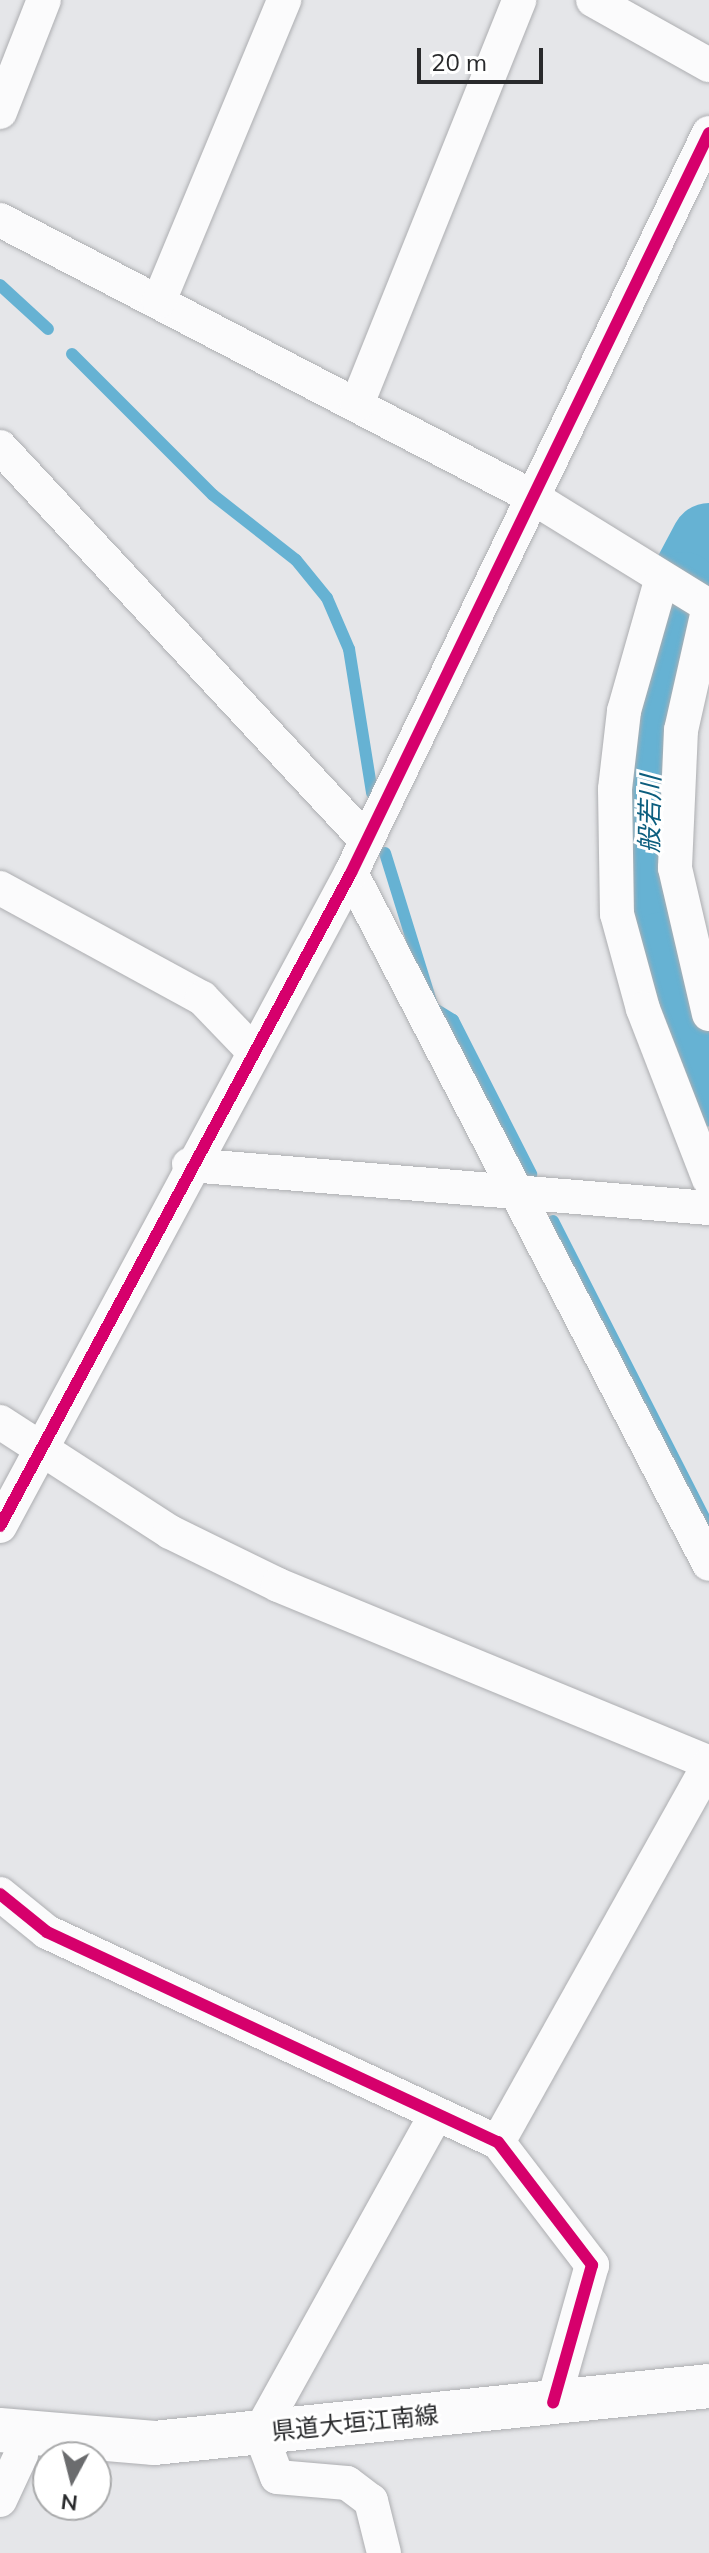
<!DOCTYPE html>
<html>
<head>
<meta charset="utf-8">
<style>
	body { margin:0 }
	#map { position:relative; width:709px; height:2553px; overflow:hidden; background:#e5e6e9; font-family:Mulish,"Noto Sans JP",sans-serif }
	div>[style] { position:absolute }
	.stream>* { height:12px; margin:-6px; padding:0 6px; transform-origin:6px; border-radius:6px; background:#66b2d3 }
	.river>* { height:76px; margin:-38px; padding:0 38px; transform-origin:38px; border-radius:38px; background:#66b2d3 }
	.roads { filter:drop-shadow(0 0 2px #adaeb1) drop-shadow(0 0 2px #adaeb1) }
	.minor>* { height:34px; margin:-17px; padding:0 17px; transform-origin:17px; border-radius:17px; background:#fbfbfc }
	.secondary>* { height:44px; margin:-22px; padding:0 22px; transform-origin:22px; border-radius:22px; background:#fbfbfc }
	.cycleway>* { height:12px; margin:-6px; padding:0 6px; transform-origin:6px; border-radius:6px; background:#d6006c }
	span { translate:-50% -50%; white-space:nowrap; text-align:center; line-height:1.15; -webkit-text-stroke:6px #fff; paint-order:stroke }
	.street-label { font-size:24px; color:#292a2c }
	.water-label { font-size:26px; color:#0c5e7e; font-style:italic }
	.north { position:absolute; left:32px; top:2441px; width:80px; height:80px; box-sizing:border-box; background:#fff; border:2px solid #a9aaab; border-radius:50%; rotate:187deg; font-size:22px; font-weight:700; line-height:32px; text-align:center; color:#292a2c }
	.north::after { content:''; display:block; margin:auto; width:28px; height:36px; background:#6b6c6e; clip-path:polygon(50% 0,100% 100%,50% 72%,0 100%) }
	.scale { position:absolute; left:417px; top:48px; width:126px; height:36px; box-sizing:border-box; border:4px solid #292a2c; border-top:0; padding-left:10px; font-size:24px; line-height:28px; white-space:nowrap; color:#292a2c; -webkit-text-stroke:6px #fff; paint-order:stroke }
</style>
</head>
<body>
<div id="map">
	<div class="stream">
		<i style="left:0;top:285px;width:65px;rotate:42.5deg"></i>
		<i style="left:72px;top:354px;width:199px;rotate:45deg"></i>
		<i style="left:213px;top:495px;width:105px;rotate:38.1deg"></i>
		<i style="left:296px;top:560px;width:49px;rotate:50.8deg"></i>
		<i style="left:327px;top:598px;width:56px;rotate:66.7deg"></i>
		<i style="left:349px;top:649px;width:146px;rotate:80.9deg"></i>
		<i style="left:385px;top:853px;width:162px;rotate:72.8deg"></i>
		<i style="left:433px;top:1008px;width:23px;rotate:31deg"></i>
		<i style="left:453px;top:1020px;width:173px;rotate:63.1deg"></i>
		<i style="left:553px;top:1221px;width:343px;rotate:63deg"></i>
	</div>
	<div class="river">
		<i style="left:709px;top:541px;width:55px;rotate:118deg"></i>
		<i style="left:683px;top:590px;width:147px;rotate:101.8deg"></i>
		<i style="left:653px;top:734px;width:94px;rotate:94.3deg"></i>
		<i style="left:646px;top:828px;width:123px;rotate:82.1deg"></i>
		<i style="left:663px;top:950px;width:146px;rotate:71.7deg"></i>
	</div>
	<div class="roads">
		<div class="minor">
			<i style="left:593px;top:0;width:133px;rotate:29.3deg"></i>
			<i style="left:0;top:112px;width:120px;rotate:-68.6deg"></i>
			<i style="left:0;top:220px;width:596px;rotate:27.47deg"></i>
			<i style="left:529px;top:495px;width:211px;rotate:31.7deg"></i>
			<i style="left:159px;top:301px;width:326px;rotate:-67.4deg"></i>
			<i style="left:357px;top:404px;width:435px;rotate:-68.1deg"></i>
			<i style="left:0;top:447px;width:537px;rotate:47.04deg"></i>
			<i style="left:661px;top:581px;width:135px;rotate:105.9deg"></i>
			<i style="left:624px;top:711px;width:79px;rotate:96.6deg"></i>
			<i style="left:615px;top:789px;width:125px;rotate:89.1deg"></i>
			<i style="left:617px;top:914px;width:98px;rotate:74.7deg"></i>
			<i style="left:643px;top:1009px;width:182px;rotate:68.8deg"></i>
			<i style="left:709px;top:606px;width:127px;rotate:102.7deg"></i>
			<i style="left:681px;top:730px;width:138px;rotate:92.5deg"></i>
			<i style="left:675px;top:868px;width:150px;rotate:76.9deg"></i>
			<i style="left:351px;top:873px;width:778px;rotate:62.61deg"></i>
			<i style="left:0;top:888px;width:230px;rotate:28.6deg"></i>
			<i style="left:202px;top:998px;width:74px;rotate:46.1deg"></i>
			<i style="left:189px;top:1165px;width:522px;rotate:4.73deg"></i>
			<i style="left:0;top:1422px;width:202px;rotate:32.9deg"></i>
			<i style="left:170px;top:1532px;width:120px;rotate:26.1deg"></i>
			<i style="left:278px;top:1585px;width:466px;rotate:22.4deg"></i>
			<i style="left:0;top:1526px;width:741px;rotate:-61.74deg"></i>
			<i style="left:351px;top:873px;width:822px;rotate:-64.18deg"></i>
			<i style="left:0;top:1894px;width:60px;rotate:39deg"></i>
			<i style="left:47px;top:1932px;width:497px;rotate:25deg"></i>
			<i style="left:498px;top:2142px;width:155px;rotate:52.6deg"></i>
			<i style="left:592px;top:2265px;width:143px;rotate:105.8deg"></i>
			<i style="left:498px;top:2142px;width:433px;rotate:-60.8deg"></i>
			<i style="left:0;top:2500px;width:50px;rotate:-65deg"></i>
			<i style="left:384px;top:2553px;width:54px;rotate:-104deg"></i>
			<i style="left:371px;top:2501px;width:30px;rotate:-143deg"></i>
			<i style="left:347px;top:2483px;width:70px;rotate:-175.1deg"></i>
			<i style="left:277px;top:2477px;width:48px;rotate:-110.7deg"></i>
			<i style="left:260px;top:2432px;width:363px;rotate:-61deg"></i>
		</div>
		<div class="secondary">
			<i style="left:0;top:2430px;width:155px;rotate:4.8deg"></i>
			<i style="left:154px;top:2443px;width:558px;rotate:-5.86deg"></i>
		</div>
	</div>
	<div class="cycleway">
		<i style="left:0;top:1526px;width:741px;rotate:-61.74deg"></i>
		<i style="left:351px;top:873px;width:822px;rotate:-64.18deg"></i>
		<i style="left:0;top:1894px;width:60px;rotate:39deg"></i>
		<i style="left:47px;top:1932px;width:497px;rotate:25deg"></i>
		<i style="left:498px;top:2142px;width:155px;rotate:52.6deg"></i>
		<i style="left:592px;top:2265px;width:143px;rotate:105.8deg"></i>
	</div>
	<div class="street-label">
		<span style="left:355px;top:2423px;rotate:-6deg">県道大垣江南線</span>
	</div>
	<div class="water-label">
		<span style="left:650px;top:814px;rotate:-89deg">般若川</span>
	</div>
	<div class="north">N</div>
	<div class="scale">20 m</div>
</div>
</body>
</html>
